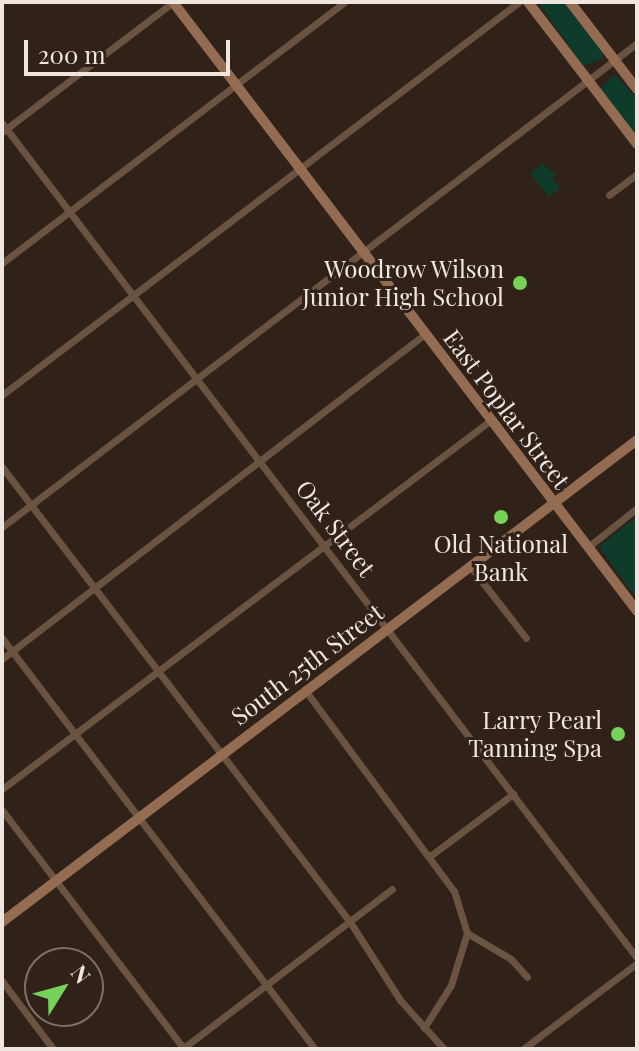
<!DOCTYPE html>
<html>
<head>
<meta charset="utf-8">
<style>
	body { margin:0 }
	#map { position:relative; width:639px; height:1051px; overflow:hidden; background:#302119; font-family:"Playfair Display",serif }
	div>[style] { position:absolute }
	.green>* { inset:0; background:#0e3b2a }
	.street>* { height:7px; margin:-3.5px; padding:0 3.5px; transform-origin:3.5px; border-radius:3.5px; background:#6b5342 }
	.secondary>* { height:10px; margin:-5px; padding:0 5px; transform-origin:5px; border-radius:5px; background:#936c51 }
	.dots>* { width:22px; height:22px; translate:-50% -50%; box-sizing:border-box; border:4px solid #302119; border-radius:50% }
	span { translate:-50% -50%; white-space:nowrap; text-align:center; line-height:1.15; -webkit-text-stroke:6px #302119; paint-order:stroke }
	.poi-label { font-size:24px; color:#f0e6e0 }
	.right { translate:-100% -50%; text-align:right }
	.street-label { font-size:24px; color:#f0e6e0 }
	.frame { position:absolute; inset:0; border:4px solid #f0e6e0; pointer-events:none }
	.north { position:absolute; left:24px; top:947px; width:80px; height:80px; box-sizing:border-box; background:#302119; border:2px solid #7d7069; border-radius:50%; rotate:53deg; font-size:22px; font-weight:700; line-height:32px; text-align:center; color:#f0e6e0 }
	.north::after { content:''; display:block; margin:auto; width:28px; height:36px; background:#77d259; clip-path:polygon(50% 0,100% 100%,50% 72%,0 100%) }
	.scale { position:absolute; left:24px; top:40px; width:206px; height:36px; box-sizing:border-box; border:4px solid #f0e6e0; border-top:0; padding-left:10px; font-size:24px; line-height:28px; white-space:nowrap; color:#f0e6e0; -webkit-text-stroke:6px #302119; paint-order:stroke }
</style>
</head>
<body>
<div id="map">
	<div class="green">
		<i style="clip-path:polygon(538px 2px,564px 2px,603px 52px,602px 59px,583px 66px)"></i>
		<i style="clip-path:polygon(614px 74px,637px 98px,637px 137px,600px 89px)"></i>
		<i style="clip-path:polygon(542px 164px,556px 175px,552px 178px,560px 188px,549px 197px,530px 173px)"></i>
		<i style="clip-path:polygon(637px 516px,637px 599px,599px 547px)"></i>
	</div>
	<div class="street">
		<i style="left:2px;top:123px;width:1049px;rotate:52.75deg"></i>
		<i style="left:2px;top:132px;width:215px;rotate:-37.2deg"></i>
		<i style="left:609px;top:195px;width:35px;rotate:-37deg"></i>
		<i style="left:2px;top:263px;width:431px;rotate:-37.3deg"></i>
		<i style="left:2px;top:395px;width:649px;rotate:-37.24deg"></i>
		<i style="left:2px;top:467px;width:573px;rotate:52.59deg"></i>
		<i style="left:350px;top:922px;width:93px;rotate:57.3deg"></i>
		<i style="left:400px;top:1000px;width:66px;rotate:48.1deg"></i>
		<i style="left:2px;top:527px;width:798px;rotate:-37.31deg"></i>
		<i style="left:588px;top:547px;width:63px;rotate:-38.5deg"></i>
		<i style="left:470px;top:566px;width:91px;rotate:52.1deg"></i>
		<i style="left:2px;top:638px;width:517px;rotate:52.71deg"></i>
		<i style="left:2px;top:659px;width:533px;rotate:-37.54deg"></i>
		<i style="left:305px;top:690px;width:250px;rotate:53.5deg"></i>
		<i style="left:454px;top:891px;width:44px;rotate:72.8deg"></i>
		<i style="left:467px;top:933px;width:51px;rotate:30.6deg"></i>
		<i style="left:511px;top:959px;width:24px;rotate:48deg"></i>
		<i style="left:2px;top:789px;width:613px;rotate:-37.04deg"></i>
		<i style="left:2px;top:810px;width:300px;rotate:52.7deg"></i>
		<i style="left:430px;top:856px;width:104px;rotate:-36.8deg"></i>
		<i style="left:2px;top:981px;width:85px;rotate:53.1deg"></i>
		<i style="left:424px;top:1028px;width:51px;rotate:-57.9deg"></i>
		<i style="left:451px;top:985px;width:54px;rotate:-72.9deg"></i>
		<i style="left:182px;top:1049px;width:264px;rotate:-37.3deg"></i>
		<i style="left:523px;top:1049px;width:143px;rotate:-37deg"></i>
	</div>
	<div class="secondary">
		<i style="left:173px;top:2px;width:766px;rotate:52.7deg"></i>
		<i style="left:528px;top:2px;width:179px;rotate:52.5deg"></i>
		<i style="left:570px;top:2px;width:110px;rotate:52.4deg"></i>
		<i style="left:2px;top:922px;width:797px;rotate:-37.2deg"></i>
	</div>
	<div class="dots">
		<i style="left:520px;top:283px;background:#77d259"></i>
		<i style="left:501px;top:517px;background:#77d259"></i>
		<i style="left:618px;top:734px;background:#77d259"></i>
	</div>
	<div class="poi-label">
		<span class="right" style="left:504px;top:283px">Woodrow Wilson<br>Junior High School</span>
		<span style="left:501px;top:558px">Old National<br>Bank</span>
		<span class="right" style="left:602px;top:734px">Larry Pearl<br>Tanning Spa</span>
	</div>
	<div class="street-label">
		<span style="left:507px;top:409px;rotate:53deg">East Poplar Street</span>
		<span style="left:336px;top:528px;rotate:53deg">Oak Street</span>
		<span style="left:307px;top:664px;rotate:-37deg">South 25th Street</span>
	</div>
	<div class="frame"></div>
	<div class="north">N</div>
	<div class="scale">200 m</div>
</div>
</body>
</html>
